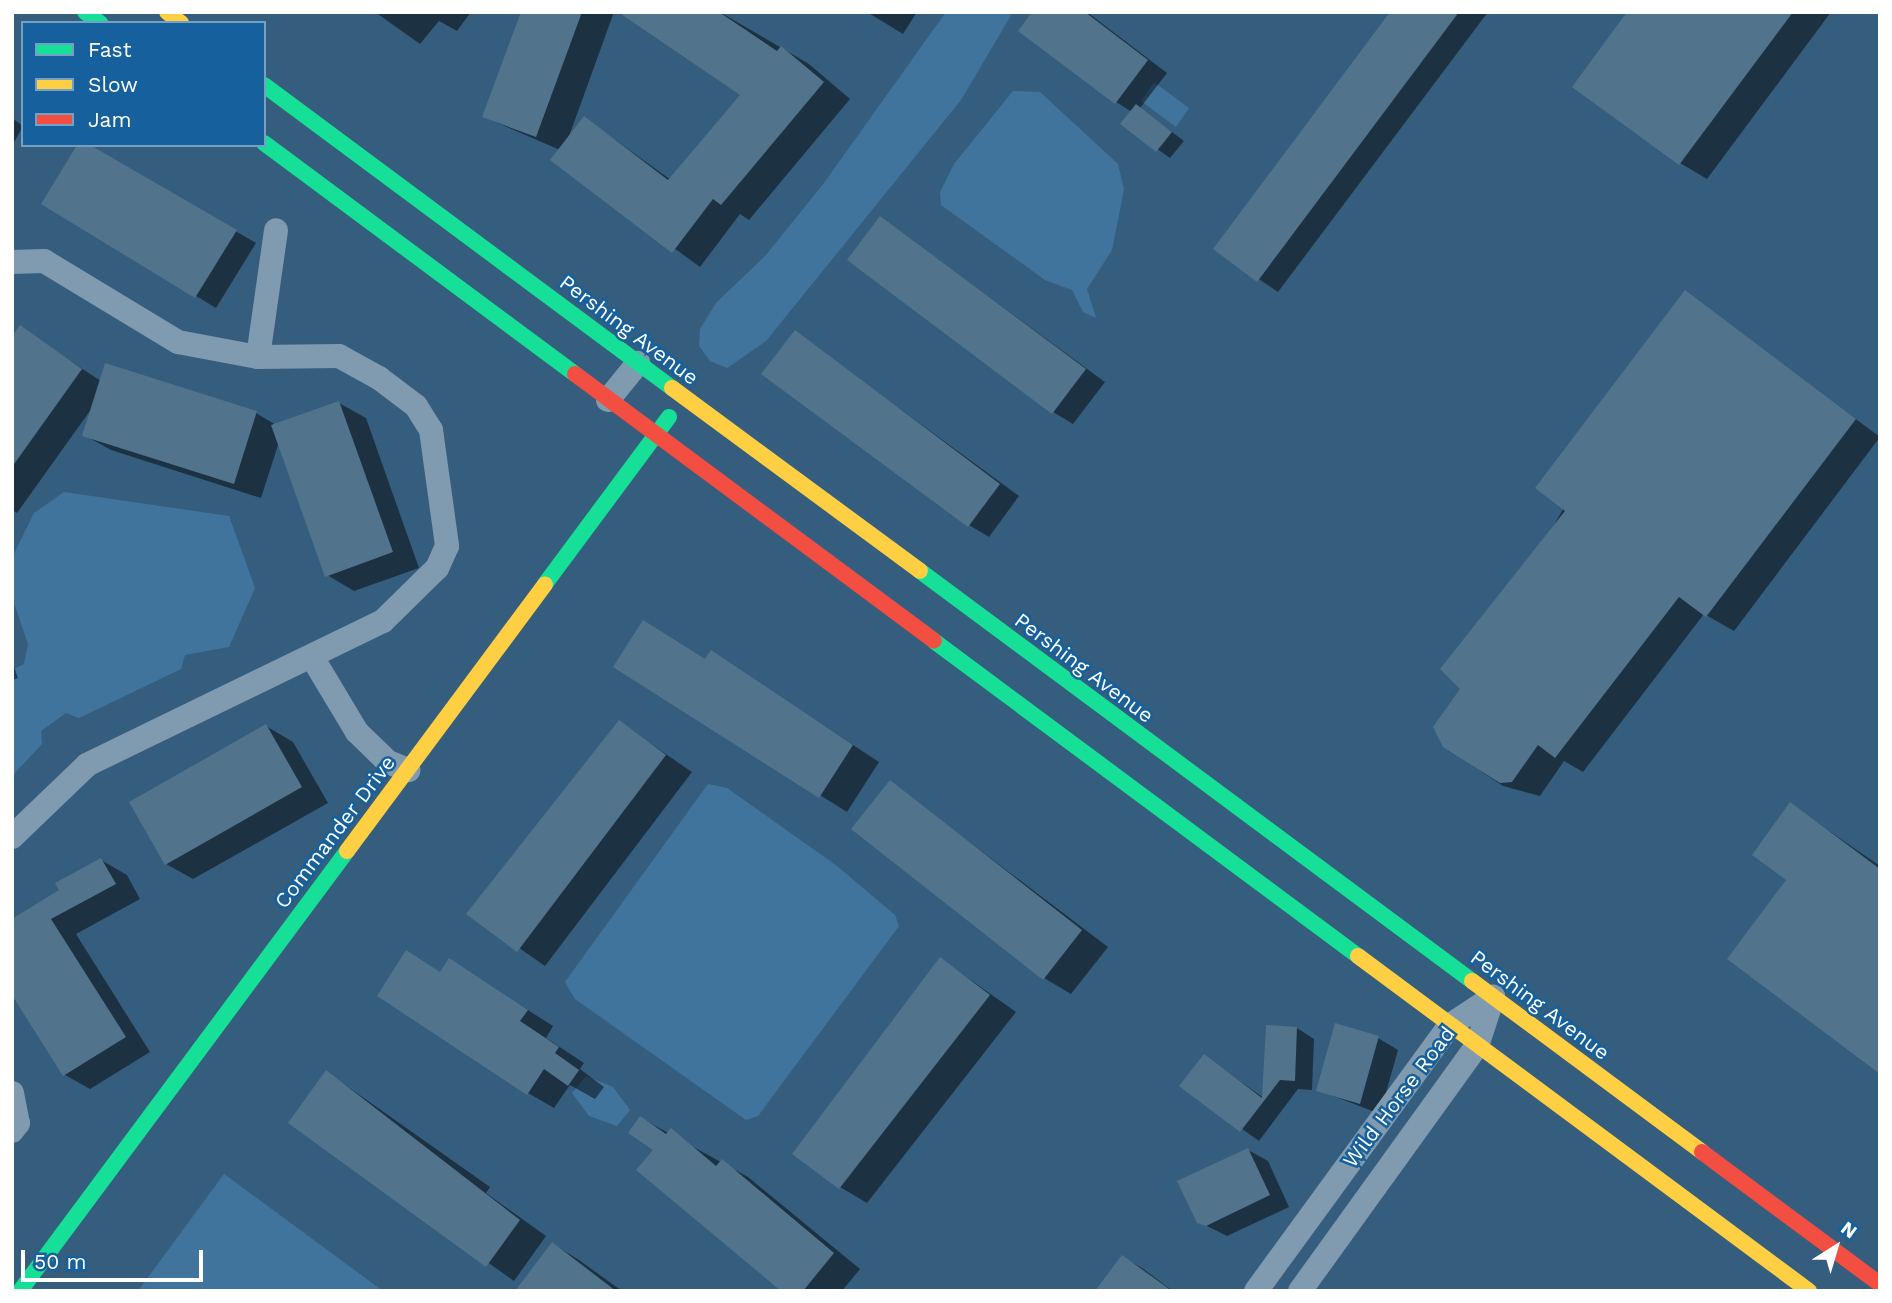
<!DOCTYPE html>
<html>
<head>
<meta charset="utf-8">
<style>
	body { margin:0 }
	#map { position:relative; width:1892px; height:1303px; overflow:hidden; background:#355e7e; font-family:"Work Sans",sans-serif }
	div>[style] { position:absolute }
	.water>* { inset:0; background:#41749d }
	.shadow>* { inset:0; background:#0007 }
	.building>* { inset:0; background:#52738c }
	.street>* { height:24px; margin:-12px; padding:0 12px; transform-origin:12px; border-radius:12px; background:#809aaf }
	.fast>* { height:16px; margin:-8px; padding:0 8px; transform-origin:8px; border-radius:8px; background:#16e098 }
	.slow>* { height:16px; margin:-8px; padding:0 8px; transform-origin:8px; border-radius:8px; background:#ffcf43 }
	.jam>* { height:16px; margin:-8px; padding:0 8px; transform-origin:8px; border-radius:8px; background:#f24e42 }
	span { translate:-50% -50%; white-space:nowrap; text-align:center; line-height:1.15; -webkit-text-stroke:5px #16619d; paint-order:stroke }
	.street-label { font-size:21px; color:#fff }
	.frame { position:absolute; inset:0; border:14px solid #fff; pointer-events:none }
	.legend { position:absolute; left:21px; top:21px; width:245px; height:126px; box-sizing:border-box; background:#16619d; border:2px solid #73a0c4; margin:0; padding:9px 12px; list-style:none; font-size:21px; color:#fff }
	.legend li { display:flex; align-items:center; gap:14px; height:35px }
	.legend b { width:35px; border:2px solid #73a0c4 }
	.north { position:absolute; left:1801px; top:1212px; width:70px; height:70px; -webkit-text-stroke:5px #16619d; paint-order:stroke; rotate:37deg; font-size:19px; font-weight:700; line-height:28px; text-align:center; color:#fff }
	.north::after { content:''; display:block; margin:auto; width:24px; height:32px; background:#fff; clip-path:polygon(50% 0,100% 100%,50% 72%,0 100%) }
	.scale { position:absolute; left:21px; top:1250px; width:182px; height:32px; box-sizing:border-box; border:4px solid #fff; border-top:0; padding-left:9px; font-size:21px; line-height:24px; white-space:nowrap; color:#fff; -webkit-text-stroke:5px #16619d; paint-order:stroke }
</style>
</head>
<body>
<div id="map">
	<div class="water">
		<i style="clip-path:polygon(946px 12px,1013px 12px,961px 100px,766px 341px,727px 368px,710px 361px,699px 346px,700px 329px,716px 303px,766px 255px,824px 183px)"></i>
		<i style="clip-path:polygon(1154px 82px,1189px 108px,1176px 127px,1141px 101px)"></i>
		<i style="clip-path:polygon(1013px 91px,1040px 92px,1118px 164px,1124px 189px,1112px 250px,1087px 289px,1096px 318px,1083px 312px,1072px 290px,1045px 280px,941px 205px,940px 192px,954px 164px)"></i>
		<i style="clip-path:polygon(64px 492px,229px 516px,255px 588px,229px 647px,185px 655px,181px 669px,79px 718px,66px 713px,41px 731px,42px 744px,12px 776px,12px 670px,24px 664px,28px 644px,12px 597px,12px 558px,34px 513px)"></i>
		<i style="clip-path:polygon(708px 784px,727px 788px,837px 866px,895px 915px,899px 926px,758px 1116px,746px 1120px,575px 999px,565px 982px)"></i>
		<i style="clip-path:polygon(586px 1076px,613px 1087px,630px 1110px,617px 1126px,589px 1116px,572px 1093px)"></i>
		<i style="clip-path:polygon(224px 1174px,383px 1291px,138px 1291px)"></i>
	</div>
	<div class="shadow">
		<i style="clip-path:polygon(375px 12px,471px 12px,457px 31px,439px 21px,420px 44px)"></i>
		<i style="clip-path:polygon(522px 12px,614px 12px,568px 139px,585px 118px,671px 180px,743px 94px,621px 12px,720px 12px,809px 64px,850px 99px,749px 220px,740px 214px,700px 267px,553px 160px,560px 150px,484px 117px)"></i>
		<i style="clip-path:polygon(867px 12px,917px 12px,903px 34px)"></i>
		<i style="clip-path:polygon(1034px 12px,1087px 12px,1167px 73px,1140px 108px,1184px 141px,1170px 158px,1122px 124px,1132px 112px,1116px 102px)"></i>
		<i style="clip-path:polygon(1393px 12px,1488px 12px,1278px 292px,1215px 249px)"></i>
		<i style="clip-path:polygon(1629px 12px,1831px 12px,1707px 179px,1680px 163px)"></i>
		<i style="clip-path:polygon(12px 118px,23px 126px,12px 146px)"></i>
		<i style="clip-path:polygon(87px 145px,256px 243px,216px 308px,44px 204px)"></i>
		<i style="clip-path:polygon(881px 218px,1105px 382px,1073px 424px,1053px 412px)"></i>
		<i style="clip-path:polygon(1685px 292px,1880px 437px,1734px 631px,1704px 614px,1583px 772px,1564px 761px,1540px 796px,1503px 786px,1444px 746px,1462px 689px)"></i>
		<i style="clip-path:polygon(20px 328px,101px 381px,256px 413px,276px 425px,339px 403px,366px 418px,419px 568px,354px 591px,327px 575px,279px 442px,261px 498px,111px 450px,84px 435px,92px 408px,17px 513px,12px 510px,12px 339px)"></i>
		<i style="clip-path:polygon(795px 332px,1019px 496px,989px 537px,969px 525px)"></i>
		<i style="clip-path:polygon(712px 652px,879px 762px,847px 812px,615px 667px,706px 661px)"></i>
		<i style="clip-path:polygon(12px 661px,18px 678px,12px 680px)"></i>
		<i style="clip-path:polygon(619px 722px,692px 772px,545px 966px,469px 913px)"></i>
		<i style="clip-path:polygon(266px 726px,293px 742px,328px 803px,193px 879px,166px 864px)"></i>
		<i style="clip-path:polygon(890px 782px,1108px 947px,1071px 994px,1044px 978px)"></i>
		<i style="clip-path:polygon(1790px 804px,1880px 866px,1880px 1072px,1789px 880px)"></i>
		<i style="clip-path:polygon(101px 860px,127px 875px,140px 899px,76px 934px,150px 1052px,90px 1089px,65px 1075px,12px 992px,61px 890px)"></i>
		<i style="clip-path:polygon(941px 959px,1016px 1012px,867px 1203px,840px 1187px)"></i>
		<i style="clip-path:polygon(450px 960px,553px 1026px,546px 1038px,584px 1063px,580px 1069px,604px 1087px,595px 1099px,570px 1085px,554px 1108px,528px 1093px,442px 973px)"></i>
		<i style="clip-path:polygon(1297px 1028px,1314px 1039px,1312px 1090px,1298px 1089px,1259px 1141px,1182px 1086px,1204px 1056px,1264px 1098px)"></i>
		<i style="clip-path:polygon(1378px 1038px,1398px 1050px,1380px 1114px,1318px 1090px)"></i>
		<i style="clip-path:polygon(327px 1072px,490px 1187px,486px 1193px,546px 1236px,514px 1281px,290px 1122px)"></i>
		<i style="clip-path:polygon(641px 1118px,748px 1177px,860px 1269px,842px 1291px,783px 1291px,655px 1149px)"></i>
		<i style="clip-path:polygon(1248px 1150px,1268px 1161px,1289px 1207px,1227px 1236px,1199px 1222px)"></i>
		<i style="clip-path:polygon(553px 1244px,579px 1260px,622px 1291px,522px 1291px)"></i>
		<i style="clip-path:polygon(1122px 1257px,1142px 1268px,1173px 1291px,1098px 1291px)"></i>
	</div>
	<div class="building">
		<i style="clip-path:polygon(521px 12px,582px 12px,536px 137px,482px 117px)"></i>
		<i style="clip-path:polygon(618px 12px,719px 12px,777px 51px,781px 46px,824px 82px,721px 205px,713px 199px,672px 253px,550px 160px,584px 116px,668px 180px,740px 95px)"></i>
		<i style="clip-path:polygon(1032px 12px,1085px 12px,1148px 60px,1115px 104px,1018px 31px)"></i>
		<i style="clip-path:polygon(1390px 12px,1459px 12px,1257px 282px,1213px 249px)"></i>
		<i style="clip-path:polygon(1627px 12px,1793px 12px,1679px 165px,1572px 87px)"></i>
		<i style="clip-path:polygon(1136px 104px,1172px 132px,1156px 152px,1120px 124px)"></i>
		<i style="clip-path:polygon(77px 145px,90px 145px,237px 230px,195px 298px,41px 204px)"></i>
		<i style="clip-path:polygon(880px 216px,1086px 369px,1052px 414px,847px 260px)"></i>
		<i style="clip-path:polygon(1685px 290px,1856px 419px,1706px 617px,1679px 597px,1555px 758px,1538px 745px,1512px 782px,1500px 783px,1443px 747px,1433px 727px,1460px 689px,1440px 669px,1565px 511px,1535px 488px)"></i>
		<i style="clip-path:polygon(20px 325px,82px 369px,12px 467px,12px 336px)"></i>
		<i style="clip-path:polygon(795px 330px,1000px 484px,968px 527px,761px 374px)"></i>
		<i style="clip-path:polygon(105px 363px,257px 411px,234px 484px,82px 436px)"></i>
		<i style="clip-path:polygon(339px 401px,393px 552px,325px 577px,271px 425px)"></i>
		<i style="clip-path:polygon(643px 620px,705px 659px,711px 650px,853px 745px,819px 798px,613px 667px)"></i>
		<i style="clip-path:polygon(619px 720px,666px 755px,517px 952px,466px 914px)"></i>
		<i style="clip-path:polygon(266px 724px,302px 787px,165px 865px,129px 802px)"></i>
		<i style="clip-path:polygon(890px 780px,1082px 930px,1043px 980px,851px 829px)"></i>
		<i style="clip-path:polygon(1790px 802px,1880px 869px,1880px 1074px,1727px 959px,1786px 880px,1752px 855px)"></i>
		<i style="clip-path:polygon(101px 858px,116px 884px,51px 919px,126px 1037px,63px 1076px,12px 995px,12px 919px,59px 890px,55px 883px)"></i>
		<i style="clip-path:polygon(406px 950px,440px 972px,449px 958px,528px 1010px,520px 1021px,559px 1047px,555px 1053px,579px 1070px,568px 1086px,544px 1069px,527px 1095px,377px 996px)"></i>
		<i style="clip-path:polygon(940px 957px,990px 995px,839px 1189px,792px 1154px)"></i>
		<i style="clip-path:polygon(1335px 1023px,1379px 1036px,1360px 1104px,1316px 1091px)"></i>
		<i style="clip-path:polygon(1266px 1025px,1297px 1027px,1295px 1081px,1280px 1080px,1240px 1132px,1179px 1086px,1204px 1054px,1262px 1098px)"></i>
		<i style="clip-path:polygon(326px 1070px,520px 1220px,486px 1267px,288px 1123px)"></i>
		<i style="clip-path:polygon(640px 1116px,666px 1134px,671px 1128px,716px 1166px,722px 1159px,834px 1253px,803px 1291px,781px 1291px,636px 1170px,653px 1150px,628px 1133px)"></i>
		<i style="clip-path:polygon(1248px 1148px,1270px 1195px,1206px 1226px,1197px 1223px,1177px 1181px)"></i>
		<i style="clip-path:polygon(552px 1242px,616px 1291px,515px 1291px)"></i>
		<i style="clip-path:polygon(1122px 1255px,1172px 1291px,1095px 1291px)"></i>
	</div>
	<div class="street">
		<i style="left:12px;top:262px;width:32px;rotate:-2deg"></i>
		<i style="left:44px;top:261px;width:157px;rotate:31.2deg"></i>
		<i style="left:178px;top:342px;width:81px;rotate:10.6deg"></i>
		<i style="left:258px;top:357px;width:81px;rotate:-0.7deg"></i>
		<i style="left:339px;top:356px;width:46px;rotate:28.8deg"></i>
		<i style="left:379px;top:378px;width:46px;rotate:37.1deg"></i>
		<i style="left:416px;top:406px;width:28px;rotate:58deg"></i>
		<i style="left:431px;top:430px;width:117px;rotate:82.1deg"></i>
		<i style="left:447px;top:546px;width:24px;rotate:114deg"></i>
		<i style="left:437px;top:568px;width:76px;rotate:135.5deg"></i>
		<i style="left:383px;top:621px;width:329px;rotate:154.1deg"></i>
		<i style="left:87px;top:765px;width:104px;rotate:136.2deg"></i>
		<i style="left:258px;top:357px;width:128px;rotate:-81.9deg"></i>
		<i style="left:608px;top:400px;width:48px;rotate:-51deg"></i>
		<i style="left:312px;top:657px;width:87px;rotate:59deg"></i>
		<i style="left:357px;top:732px;width:43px;rotate:44.1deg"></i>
		<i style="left:388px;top:762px;width:22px;rotate:22deg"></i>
		<i style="left:12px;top:1093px;width:31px;rotate:79deg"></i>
		<i style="left:18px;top:1123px;width:10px;rotate:127deg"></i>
		<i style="left:1256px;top:1291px;width:328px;rotate:-53.9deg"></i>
		<i style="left:1449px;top:1026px;width:53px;rotate:-33.4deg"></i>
		<i style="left:1300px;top:1291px;width:302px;rotate:-54.2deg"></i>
		<i style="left:1477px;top:1046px;width:52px;rotate:-71.9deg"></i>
	</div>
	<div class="fast">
		<i style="left:85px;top:12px;width:19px;rotate:36deg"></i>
		<i style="left:264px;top:85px;width:508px;rotate:36.6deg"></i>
		<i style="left:264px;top:143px;width:387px;rotate:36.6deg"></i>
		<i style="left:920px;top:571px;width:688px;rotate:36.6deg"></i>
		<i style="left:545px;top:584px;width:208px;rotate:-53.4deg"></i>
		<i style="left:934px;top:641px;width:528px;rotate:36.61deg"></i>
		<i style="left:20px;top:1291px;width:548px;rotate:-53.38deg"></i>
	</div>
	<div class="slow">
		<i style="left:167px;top:12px;width:18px;rotate:38deg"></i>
		<i style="left:672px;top:388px;width:308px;rotate:36.4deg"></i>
		<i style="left:347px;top:851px;width:332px;rotate:-53.4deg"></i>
		<i style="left:1358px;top:956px;width:562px;rotate:36.6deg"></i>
		<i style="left:1472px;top:981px;width:287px;rotate:36.6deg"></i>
	</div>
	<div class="jam">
		<i style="left:575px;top:374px;width:447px;rotate:36.6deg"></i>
		<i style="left:1702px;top:1152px;width:222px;rotate:36.6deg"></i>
	</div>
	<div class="street-label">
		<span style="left:629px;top:330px;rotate:37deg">Pershing Avenue</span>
		<span style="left:1084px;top:668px;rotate:37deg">Pershing Avenue</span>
		<span style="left:335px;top:832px;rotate:-53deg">Commander Drive</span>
		<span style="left:1540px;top:1005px;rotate:37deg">Pershing Avenue</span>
		<span style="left:1399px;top:1097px;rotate:-53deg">Wild Horse Road</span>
	</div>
	<div class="frame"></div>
	<ul class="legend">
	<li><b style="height:9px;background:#16e098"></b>Fast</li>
	<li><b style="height:9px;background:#ffcf43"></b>Slow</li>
	<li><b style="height:9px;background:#f24e42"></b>Jam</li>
	</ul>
	<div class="north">N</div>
	<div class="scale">50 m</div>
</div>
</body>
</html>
